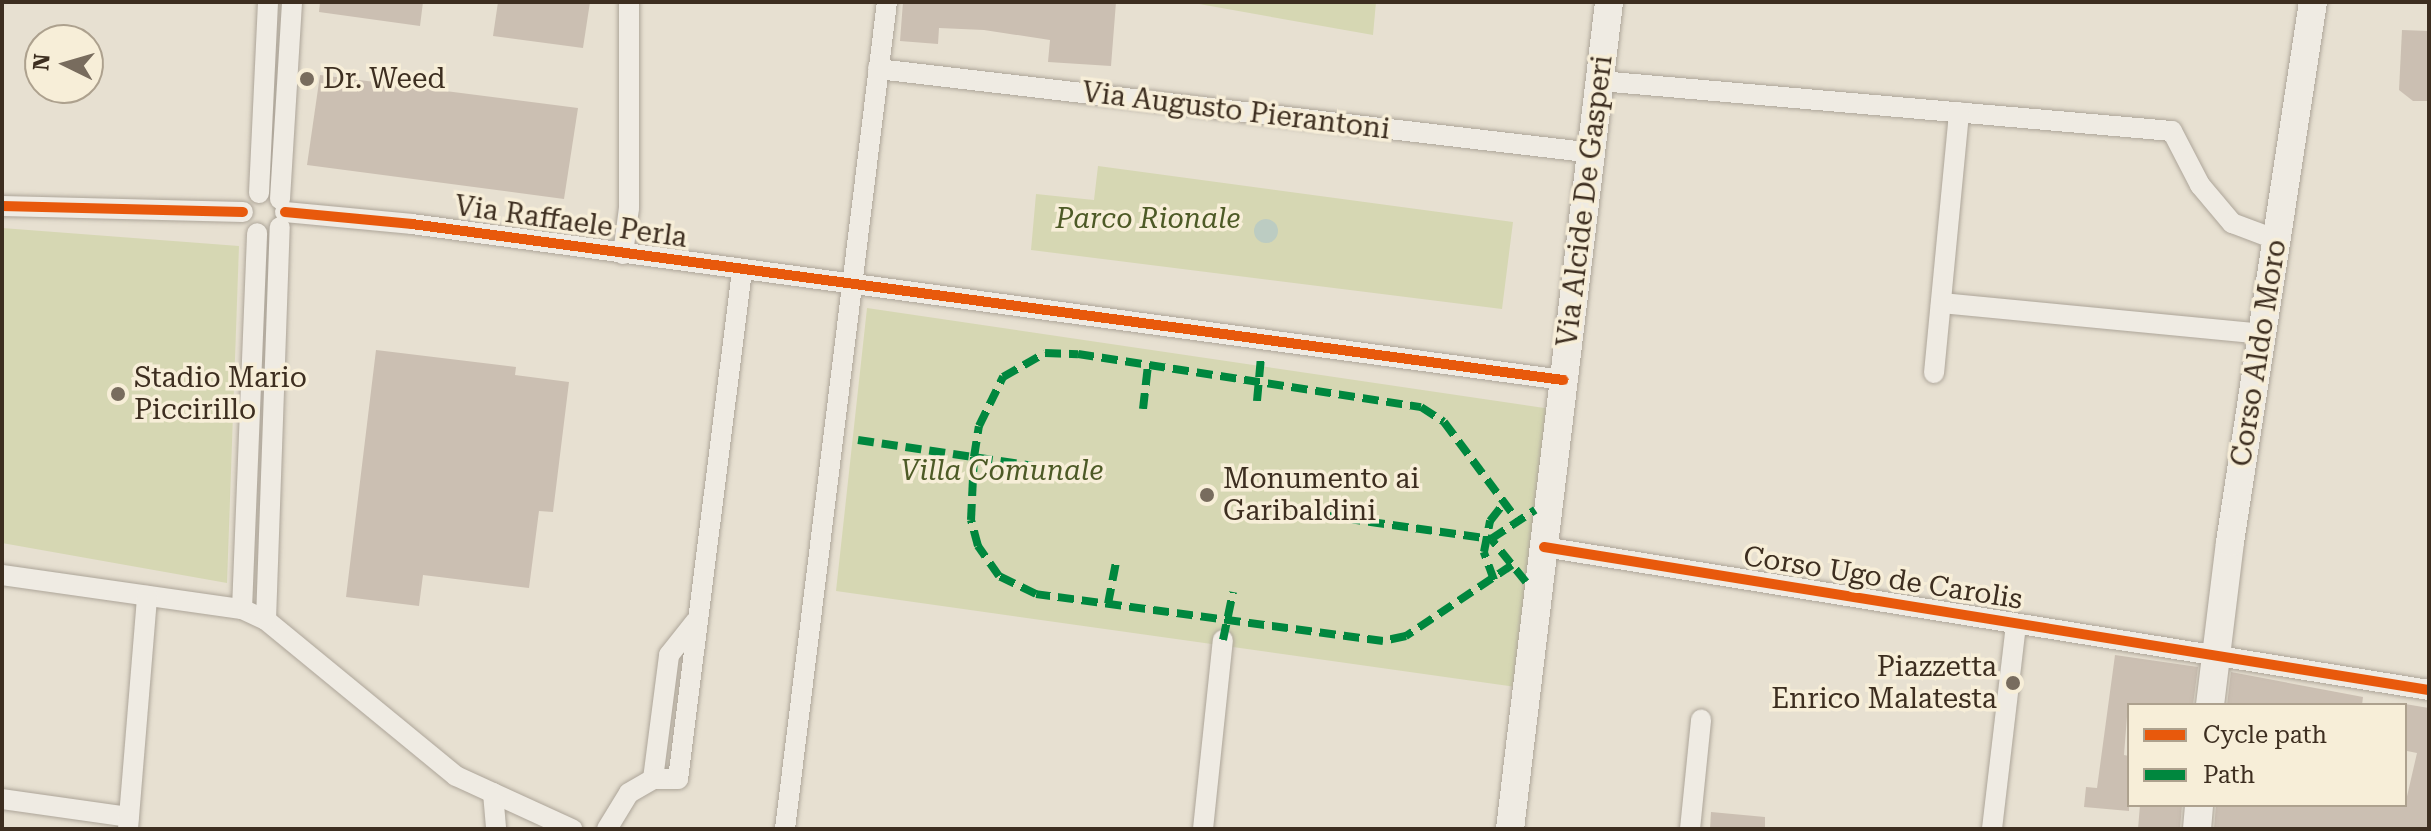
<!DOCTYPE html>
<html>
<head>
<meta charset="utf-8">
<style>
	body { margin:0 }
	#map { position:relative; width:2431px; height:831px; overflow:hidden; background:#e7e0d1; font-family:"Roboto Serif",serif }
	div>[style] { position:absolute }
	.green>* { inset:0; background:#d6d7b3 }
	.water>* { inset:0; background:#bcccc2 }
	.round { border-radius:50% }
	.building>* { inset:0; background:#cbbfb2 }
	.roads { filter:drop-shadow(0 0 2px #ada599) drop-shadow(0 0 2px #ada599) }
	.minor>* { height:20px; margin:-10px; padding:0 10px; transform-origin:10px; border-radius:10px; background:#efebe3 }
	.secondary>* { height:28px; margin:-14px; padding:0 14px; transform-origin:14px; border-radius:14px; background:#efebe3 }
	.quiet>* { height:8px; margin-top:-4px; transform-origin:0; background:repeating-linear-gradient(90deg,#00873e 0 16px,transparent 0 24px) }
	.cycleway>* { height:10px; margin:-5px; padding:0 5px; transform-origin:5px; border-radius:5px; background:#e8590c }
	.dots>* { width:22px; height:22px; translate:-50% -50%; box-sizing:border-box; border:4px solid #f7eed8; border-radius:50% }
	span { translate:-50% -50%; white-space:nowrap; text-align:center; line-height:1.15; -webkit-text-stroke:7px #f7eed8; paint-order:stroke }
	.poi-label { font-size:28px; color:#3d2e20 }
	.left { translate:0 -50%; text-align:left }
	.right { translate:-100% -50%; text-align:right }
	.street-label { font-size:28px; color:#3d2e20 }
	.park-label { font-size:28px; color:#4d5a26; font-style:italic }
	.frame { position:absolute; inset:0; border:4px solid #3d2e20; pointer-events:none }
	.legend { position:absolute; left:2127px; top:703px; width:280px; height:104px; box-sizing:border-box; background:#f7eed8; border:2px solid #ada18e; margin:0; padding:10px 14px; list-style:none; font-size:24px; color:#3d2e20 }
	.legend li { display:flex; align-items:center; gap:16px; height:40px }
	.legend b { width:40px; border:2px solid #ada18e }
	.north { position:absolute; left:24px; top:24px; width:80px; height:80px; box-sizing:border-box; background:#f7eed8; border:2px solid #ada18e; border-radius:50%; rotate:275deg; font-size:22px; font-weight:700; line-height:32px; text-align:center; color:#3d2e20 }
	.north::after { content:''; display:block; margin:auto; width:28px; height:36px; background:#786c5e; clip-path:polygon(50% 0,100% 100%,50% 72%,0 100%) }
</style>
</head>
<body>
<div id="map">
	<div class="green">
		<i style="clip-path:polygon(1188px 2px,1376px 2px,1373px 35px)"></i>
		<i style="clip-path:polygon(1098px 166px,1513px 222px,1502px 309px,1031px 250px,1036px 194px,1094px 200px)"></i>
		<i style="clip-path:polygon(2px 228px,239px 246px,227px 583px,2px 543px)"></i>
		<i style="clip-path:polygon(867px 308px,1551px 409px,1516px 687px,836px 591px)"></i>
	</div>
	<div class="water">
		<i class="round" style="left:1254px;top:219px;width:24px;height:24px"></i>
	</div>
	<div class="building">
		<i style="clip-path:polygon(320px 2px,423px 2px,420px 26px,319px 12px)"></i>
		<i style="clip-path:polygon(498px 2px,590px 2px,583px 48px,493px 36px)"></i>
		<i style="clip-path:polygon(903px 2px,1116px 2px,1111px 66px,1048px 62px,1050px 40px,984px 30px,939px 28px,938px 44px,900px 41px)"></i>
		<i style="clip-path:polygon(2402px 30px,2429px 31px,2429px 101px,2413px 101px,2399px 90px)"></i>
		<i style="clip-path:polygon(320px 75px,578px 108px,564px 199px,307px 165px)"></i>
		<i style="clip-path:polygon(376px 350px,516px 367px,515px 375px,569px 382px,553px 512px,539px 511px,529px 588px,423px 575px,419px 606px,346px 597px)"></i>
		<i style="clip-path:polygon(2115px 655px,2198px 667px,2193px 705px,2128px 704px,2124px 755px,2129px 756px,2129px 811px,2084px 807px,2086px 787px,2097px 788px)"></i>
		<i style="clip-path:polygon(2231px 672px,2363px 697px,2362px 705px,2227px 705px)"></i>
		<i style="clip-path:polygon(2405px 704px,2429px 708px,2429px 829px,2214px 829px,2216px 805px,2405px 805px,2417px 753px,2407px 751px)"></i>
		<i style="clip-path:polygon(2140px 805px,2182px 805px,2180px 829px,2138px 829px)"></i>
		<i style="clip-path:polygon(1711px 812px,1765px 817px,1765px 829px,1710px 829px)"></i>
	</div>
	<div class="roads">
		<div class="minor">
			<i style="left:878px;top:69px;width:721px;rotate:6.69deg"></i>
			<i style="left:1600px;top:81px;width:574px;rotate:5deg"></i>
			<i style="left:2172px;top:131px;width:61px;rotate:62.6deg"></i>
			<i style="left:2200px;top:185px;width:50px;rotate:49.9deg"></i>
			<i style="left:2232px;top:223px;width:48px;rotate:20.7deg"></i>
			<i style="left:259px;top:193px;width:191px;rotate:-87.3deg"></i>
			<i style="left:280px;top:199px;width:197px;rotate:-86.5deg"></i>
			<i style="left:2px;top:206px;width:241px;rotate:1.4deg"></i>
			<i style="left:285px;top:212px;width:128px;rotate:5.4deg"></i>
			<i style="left:412px;top:224px;width:1162px;rotate:7.72deg"></i>
			<i style="left:623px;top:254px;width:46px;rotate:-82.6deg"></i>
			<i style="left:629px;top:208px;width:206px;rotate:-90deg"></i>
			<i style="left:1941px;top:303px;width:322px;rotate:5.5deg"></i>
			<i style="left:1934px;top:373px;width:262px;rotate:-84.5deg"></i>
			<i style="left:1544px;top:547px;width:896px;rotate:9.18deg"></i>
			<i style="left:2px;top:575px;width:242px;rotate:8.1deg"></i>
			<i style="left:242px;top:609px;width:26px;rotate:25deg"></i>
			<i style="left:266px;top:620px;width:246px;rotate:39.4deg"></i>
			<i style="left:456px;top:776px;width:128px;rotate:24.6deg"></i>
			<i style="left:242px;top:609px;width:376px;rotate:-87.7deg"></i>
			<i style="left:266px;top:620px;width:393px;rotate:-88deg"></i>
			<i style="left:653px;top:779px;width:125px;rotate:-82.6deg"></i>
			<i style="left:669px;top:655px;width:43px;rotate:-51.5deg"></i>
			<i style="left:493px;top:793px;width:36px;rotate:85deg"></i>
			<i style="left:2px;top:799px;width:128px;rotate:8.1deg"></i>
			<i style="left:128px;top:829px;width:234px;rotate:-85.3deg"></i>
			<i style="left:607px;top:829px;width:42px;rotate:-58.6deg"></i>
			<i style="left:629px;top:793px;width:28px;rotate:-30deg"></i>
			<i style="left:653px;top:779px;width:25px"></i>
			<i style="left:678px;top:779px;width:512px;rotate:-82.82deg"></i>
			<i style="left:785px;top:829px;width:833px;rotate:-82.97deg"></i>
			<i style="left:1203px;top:829px;width:190px;rotate:-84deg"></i>
			<i style="left:1690px;top:829px;width:110px;rotate:-84.2deg"></i>
			<i style="left:1992px;top:829px;width:206px;rotate:-83.3deg"></i>
		</div>
		<div class="secondary">
			<i style="left:2210px;top:705px;width:164px;rotate:-83deg"></i>
			<i style="left:2230px;top:542px;width:546px;rotate:-81.26deg"></i>
			<i style="left:1510px;top:829px;width:833px;rotate:-83.17deg"></i>
			<i style="left:2197px;top:829px;width:24px;rotate:-85deg"></i>
		</div>
	</div>
	<div class="quiet">
		<i style="left:1257px;top:401px;width:44px;rotate:-84.8deg"></i>
		<i style="left:1143px;top:409px;width:44px;rotate:-83.5deg"></i>
		<i style="left:858px;top:440px;width:212px;rotate:8.4deg"></i>
		<i style="left:1321px;top:515px;width:172px;rotate:8deg"></i>
		<i style="left:1512px;top:565px;width:128px;rotate:146.2deg"></i>
		<i style="left:1406px;top:636px;width:24px;rotate:168deg"></i>
		<i style="left:1383px;top:641px;width:350px;rotate:-172.3deg"></i>
		<i style="left:1036px;top:594px;width:41px;rotate:-154.1deg"></i>
		<i style="left:999px;top:576px;width:37px;rotate:-125deg"></i>
		<i style="left:978px;top:546px;width:27px;rotate:-105deg"></i>
		<i style="left:971px;top:520px;width:63px;rotate:-87.3deg"></i>
		<i style="left:974px;top:457px;width:31px;rotate:-81deg"></i>
		<i style="left:979px;top:426px;width:55px;rotate:-63.9deg"></i>
		<i style="left:1003px;top:377px;width:48px;rotate:-29.7deg"></i>
		<i style="left:1045px;top:353px;width:33px;rotate:2deg"></i>
		<i style="left:1078px;top:354px;width:347px;rotate:8.8deg"></i>
		<i style="left:1421px;top:407px;width:27px;rotate:33deg"></i>
		<i style="left:1444px;top:422px;width:124px;rotate:53.2deg"></i>
		<i style="left:1494px;top:580px;width:30px;rotate:-110deg"></i>
		<i style="left:1484px;top:552px;width:32px;rotate:-79deg"></i>
		<i style="left:1490px;top:521px;width:24px;rotate:-52deg"></i>
		<i style="left:1526px;top:582px;width:55px;rotate:-129.1deg"></i>
		<i style="left:1491px;top:539px;width:53px;rotate:-33.4deg"></i>
		<i style="left:1108px;top:604px;width:43px;rotate:-79.2deg"></i>
		<i style="left:1223px;top:640px;width:49px;rotate:-78.2deg"></i>
	</div>
	<div class="cycleway">
		<i style="left:2px;top:206px;width:241px;rotate:1.4deg"></i>
		<i style="left:285px;top:212px;width:128px;rotate:5.4deg"></i>
		<i style="left:412px;top:224px;width:1162px;rotate:7.72deg"></i>
		<i style="left:1544px;top:547px;width:896px;rotate:9.18deg"></i>
	</div>
	<div class="dots">
		<i style="left:307px;top:79px;background:#786c5e"></i>
		<i style="left:118px;top:394px;background:#786c5e"></i>
		<i style="left:1207px;top:495px;background:#786c5e"></i>
		<i style="left:2013px;top:683px;background:#786c5e"></i>
	</div>
	<div class="poi-label">
		<span class="left" style="left:323px;top:79px">Dr. Weed</span>
		<span class="left" style="left:134px;top:394px">Stadio Mario<br>Piccirillo</span>
		<span class="left" style="left:1223px;top:495px">Monumento ai<br>Garibaldini</span>
		<span class="right" style="left:1997px;top:683px">Piazzetta<br>Enrico Malatesta</span>
	</div>
	<div class="street-label">
		<span style="left:1236px;top:111px;rotate:7deg">Via Augusto Pierantoni</span>
		<span style="left:1585px;top:201px;rotate:-83deg">Via Alcide De Gasperi</span>
		<span style="left:571px;top:222px;rotate:8deg">Via Raffaele Perla</span>
		<span style="left:2259px;top:353px;rotate:-81deg">Corso Aldo Moro</span>
		<span style="left:1883px;top:578px;rotate:9deg">Corso Ugo de Carolis</span>
	</div>
	<div class="park-label">
		<span style="left:1148px;top:219px">Parco Rionale</span>
		<span style="left:1002px;top:471px">Villa Comunale</span>
	</div>
	<div class="frame"></div>
	<ul class="legend">
	<li><b style="height:10px;background:#e8590c"></b>Cycle path</li>
	<li><b style="height:10px;background:#00873e"></b>Path</li>
	</ul>
	<div class="north">N</div>
</div>
</body>
</html>
